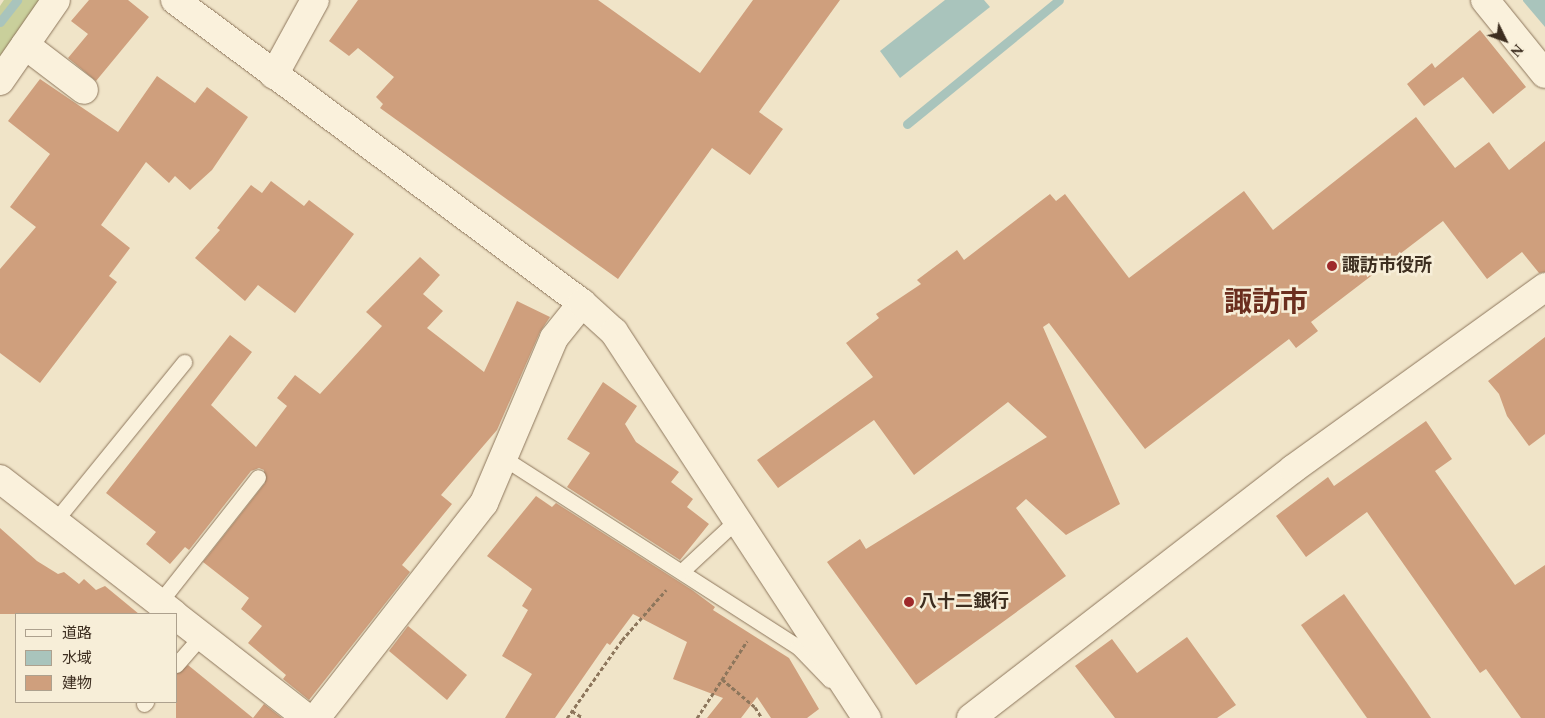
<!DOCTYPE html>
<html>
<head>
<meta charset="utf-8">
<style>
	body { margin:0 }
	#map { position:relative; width:1545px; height:718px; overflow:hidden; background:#f0e4c8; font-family:Spectral,"Noto Sans JP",serif }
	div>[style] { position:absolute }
	.green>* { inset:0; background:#c9cf9b }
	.water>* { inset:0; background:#a9c4bc }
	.stream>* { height:9px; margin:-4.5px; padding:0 4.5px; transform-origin:4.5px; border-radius:4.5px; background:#a9c4bc }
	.building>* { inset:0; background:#cf9f7d }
	.path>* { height:3px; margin-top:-1.5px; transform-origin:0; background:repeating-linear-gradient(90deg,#8d765c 0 4px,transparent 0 6.5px) }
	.roads { filter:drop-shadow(0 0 1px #8d765c) drop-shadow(0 0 1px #8d765c) }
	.lane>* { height:15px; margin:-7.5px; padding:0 7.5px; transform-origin:7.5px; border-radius:7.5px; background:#faf1dc }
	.street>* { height:28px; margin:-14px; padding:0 14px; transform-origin:14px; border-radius:14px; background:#faf1dc }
	.secondary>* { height:28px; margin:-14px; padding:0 14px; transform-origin:14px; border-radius:14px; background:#faf1dc }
	.dots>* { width:14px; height:14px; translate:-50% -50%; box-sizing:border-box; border:2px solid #f7eed8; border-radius:50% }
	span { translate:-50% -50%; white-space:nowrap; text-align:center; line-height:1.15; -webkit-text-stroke:5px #f7eed8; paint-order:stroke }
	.poi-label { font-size:18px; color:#3d2e20; font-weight:700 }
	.left { translate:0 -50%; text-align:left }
	.town-label { font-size:28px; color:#6b2e1e; font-weight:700 }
	.legend { position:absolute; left:15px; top:613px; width:162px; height:90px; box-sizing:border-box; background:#f7eed8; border:1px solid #ada18e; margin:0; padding:6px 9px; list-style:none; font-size:15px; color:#3d2e20 }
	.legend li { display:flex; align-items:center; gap:10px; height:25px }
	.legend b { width:25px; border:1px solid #ada18e }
	.north { position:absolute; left:1480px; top:15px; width:50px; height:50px; -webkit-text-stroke:4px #f7eed8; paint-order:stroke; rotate:132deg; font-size:14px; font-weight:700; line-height:20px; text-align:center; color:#3d2e20 }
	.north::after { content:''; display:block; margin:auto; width:18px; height:22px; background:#3d2e20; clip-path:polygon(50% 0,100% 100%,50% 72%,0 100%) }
</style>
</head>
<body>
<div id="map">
	<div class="green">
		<i style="clip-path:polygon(4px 0,42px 0,0 58px,0 6px)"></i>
	</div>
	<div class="water">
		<i style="clip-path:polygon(945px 0,984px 0,990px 7px,900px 78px,880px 51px)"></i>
		<i style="clip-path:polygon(1523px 0,1545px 0,1545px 27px,1523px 1px)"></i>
	</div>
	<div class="stream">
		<i style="left:0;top:22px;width:28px;rotate:-52deg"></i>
		<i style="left:907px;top:124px;width:196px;rotate:-39.2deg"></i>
	</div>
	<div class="building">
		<i style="clip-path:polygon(89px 0,128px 0,149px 17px,96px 81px,68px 58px,88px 34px,71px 21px)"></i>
		<i style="clip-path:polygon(358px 0,598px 0,700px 73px,753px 0,840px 0,759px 112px,783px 129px,750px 175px,712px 148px,618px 279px,380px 108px,383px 104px,376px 97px,394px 77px,358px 48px,349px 56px,329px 41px)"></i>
		<i style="clip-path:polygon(1480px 30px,1526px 87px,1493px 114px,1463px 77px,1424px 106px,1407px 84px,1432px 63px,1435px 68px)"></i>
		<i style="clip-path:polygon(157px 76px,195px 103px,207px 87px,248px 117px,212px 170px,190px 190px,175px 176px,169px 183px,146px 162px,101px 225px,130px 248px,109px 276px,117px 282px,40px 383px,0 353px,0 269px,36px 227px,10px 207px,50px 154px,8px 121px,40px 79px,118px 132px)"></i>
		<i style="clip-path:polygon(1416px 117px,1455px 168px,1489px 142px,1509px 170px,1545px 141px,1545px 272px,1539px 273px,1522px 252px,1487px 279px,1443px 221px,1311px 322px,1318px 331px,1296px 348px,1289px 339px,1145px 449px,1049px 323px,1043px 327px,1120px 504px,1066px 535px,1026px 499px,1016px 508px,1066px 576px,916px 685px,827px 562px,860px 539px,866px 549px,1047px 437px,1008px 402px,914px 475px,874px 420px,778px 488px,757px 460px,873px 377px,846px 343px,879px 318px,876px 314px,921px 284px,917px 280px,957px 250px,964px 260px,1050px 194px,1056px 201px,1065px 194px,1129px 278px,1244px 191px,1273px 230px)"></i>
		<i style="clip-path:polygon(271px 181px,304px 206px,309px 200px,354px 234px,295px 313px,258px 285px,245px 301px,195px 258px,220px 230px,217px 228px,251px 185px,262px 193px)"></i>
		<i style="clip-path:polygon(420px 257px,440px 275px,423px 294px,443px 311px,427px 328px,484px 372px,517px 301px,550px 317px,540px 332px,497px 430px,441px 495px,452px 504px,402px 565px,410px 572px,309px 700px,283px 679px,286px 675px,248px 643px,262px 626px,241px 609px,249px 598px,203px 562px,265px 483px,264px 470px,259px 468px,251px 471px,189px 550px,185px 547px,170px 564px,146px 544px,156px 532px,106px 493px,230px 335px,252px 352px,211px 405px,256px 447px,287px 406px,277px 398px,295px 375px,320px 394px,382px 326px,366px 312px)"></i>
		<i style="clip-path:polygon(1545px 337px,1545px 434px,1529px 446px,1507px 416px,1499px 394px,1488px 381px)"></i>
		<i style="clip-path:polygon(603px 382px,637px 406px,625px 424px,636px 442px,679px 472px,671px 482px,693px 499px,687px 507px,709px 524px,680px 560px,567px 487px,590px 453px,567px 439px)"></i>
		<i style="clip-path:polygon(1426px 421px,1452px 459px,1435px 471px,1515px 585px,1545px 565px,1545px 718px,1521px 718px,1486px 669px,1480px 673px,1367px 512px,1306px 557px,1276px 516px,1328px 477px,1334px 486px)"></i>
		<i style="clip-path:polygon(536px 496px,552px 507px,556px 503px,692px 590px,715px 607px,713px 610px,789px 658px,819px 709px,807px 718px,771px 718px,757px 697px,741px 718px,707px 718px,723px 698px,673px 679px,687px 642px,633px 614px,610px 645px,607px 643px,555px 718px,505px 718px,532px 674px,502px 656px,528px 610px,522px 606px,532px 589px,487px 556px)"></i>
		<i style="clip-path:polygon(0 528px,37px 561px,58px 574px,64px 572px,79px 584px,84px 579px,96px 590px,105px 586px,139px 614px,0 614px)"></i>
		<i style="clip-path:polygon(1344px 594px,1407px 683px,1431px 718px,1367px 718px,1301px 625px)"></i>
		<i style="clip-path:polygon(408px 626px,467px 675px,447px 700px,389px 651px)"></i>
		<i style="clip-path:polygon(1187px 637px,1236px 705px,1217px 718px,1115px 718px,1075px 666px,1112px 639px,1137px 673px)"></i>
		<i style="clip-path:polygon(188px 665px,253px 718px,264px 704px,282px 718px,176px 718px,176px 674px)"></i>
	</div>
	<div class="path">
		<i style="left:722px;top:679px;width:43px;rotate:40.3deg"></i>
		<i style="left:755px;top:707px;width:13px;rotate:58deg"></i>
		<i style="left:572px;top:711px;width:13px;rotate:32deg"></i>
		<i style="left:567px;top:718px;width:95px;rotate:-54.8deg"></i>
		<i style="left:622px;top:640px;width:67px;rotate:-48.7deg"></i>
		<i style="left:697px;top:718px;width:92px;rotate:-57deg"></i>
	</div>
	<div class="roads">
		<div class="lane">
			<i style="left:502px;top:457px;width:352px;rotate:32.7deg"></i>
			<i style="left:798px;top:647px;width:46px;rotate:45.9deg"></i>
			<i style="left:55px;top:521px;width:205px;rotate:-50.9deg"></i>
			<i style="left:682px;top:571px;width:76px;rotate:-42.9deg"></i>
			<i style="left:159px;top:603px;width:160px;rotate:-51.8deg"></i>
			<i style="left:176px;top:665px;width:38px;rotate:-49deg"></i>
			<i style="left:144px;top:704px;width:3px;rotate:-45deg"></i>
		</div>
		<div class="street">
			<i style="left:25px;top:45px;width:74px;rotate:37.3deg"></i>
			<i style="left:274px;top:75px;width:85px;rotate:-61.3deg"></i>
			<i style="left:0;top:81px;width:98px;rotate:-55.3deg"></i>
			<i style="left:0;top:479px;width:220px;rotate:37.8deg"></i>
			<i style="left:176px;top:616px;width:166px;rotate:37.9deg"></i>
			<i style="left:316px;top:718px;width:273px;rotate:-52deg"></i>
			<i style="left:484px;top:503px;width:179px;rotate:-67deg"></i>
			<i style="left:554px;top:338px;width:45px;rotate:-51.3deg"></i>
		</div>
		<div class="secondary">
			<i style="left:175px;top:0;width:507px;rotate:36.67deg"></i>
			<i style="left:582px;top:303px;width:43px;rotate:42.2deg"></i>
			<i style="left:614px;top:332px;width:462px;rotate:56.8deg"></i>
			<i style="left:1485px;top:0;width:95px;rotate:51deg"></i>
			<i style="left:971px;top:718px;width:407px;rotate:-37.7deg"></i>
			<i style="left:1293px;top:469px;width:311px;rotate:-35.8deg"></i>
		</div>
	</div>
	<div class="dots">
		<i style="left:1332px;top:266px;background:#9e2a2b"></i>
		<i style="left:909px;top:602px;background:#9e2a2b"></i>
	</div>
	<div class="poi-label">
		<span class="left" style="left:1342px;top:266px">諏訪市役所</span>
		<span class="left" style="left:919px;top:602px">八十二銀行</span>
	</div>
	<div class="town-label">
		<span style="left:1266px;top:303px">諏訪市</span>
	</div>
	<ul class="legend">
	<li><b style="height:6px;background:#faf1dc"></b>道路</li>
	<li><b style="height:14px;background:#a9c4bc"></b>水域</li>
	<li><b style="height:14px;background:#cf9f7d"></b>建物</li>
	</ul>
	<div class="north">N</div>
</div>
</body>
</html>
